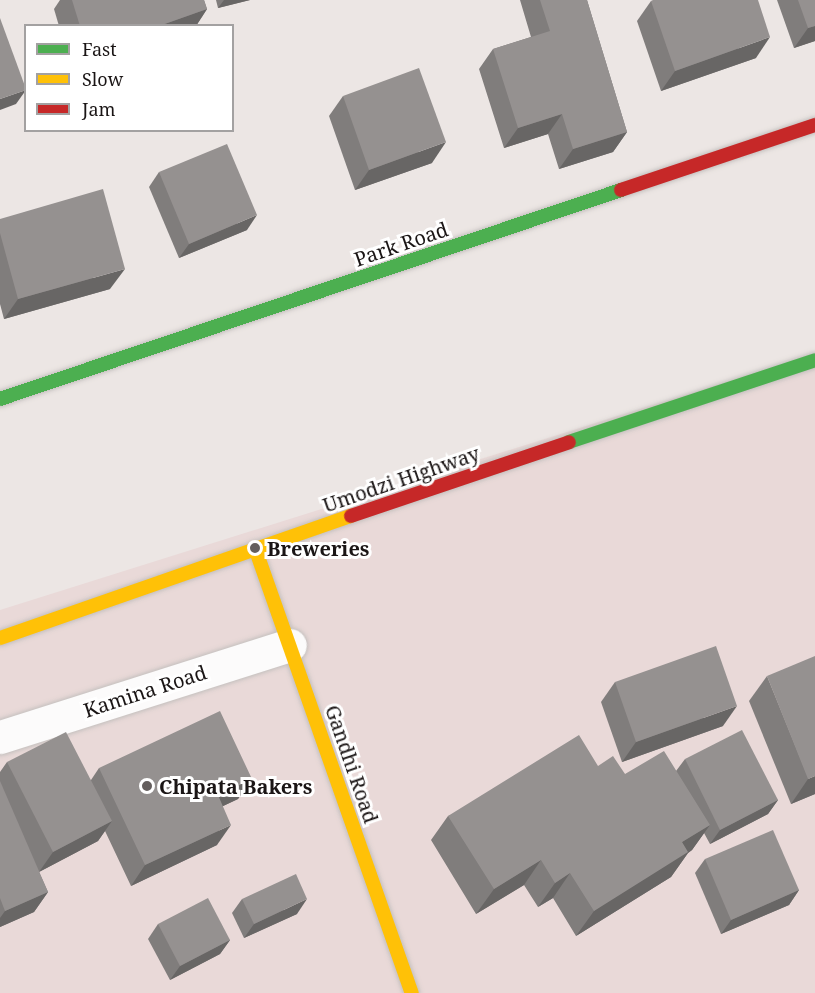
<!DOCTYPE html>
<html>
<head>
<meta charset="utf-8">
<style>
	body { margin:0 }
	#map { position:relative; width:815px; height:993px; overflow:hidden; background:#ece6e4; font-family:"Noto Serif",serif }
	div>[style] { position:absolute }
	.built>* { inset:0; background:#e9d9d8 }
	.roads { filter:drop-shadow(0 0 2px #c4c0be) drop-shadow(0 0 2px #c4c0be) }
	.street>* { height:33px; margin:-16.5px; padding:0 16.5px; transform-origin:16.5px; border-radius:16.5px; background:#fcfbfb }
	.fast>* { height:14px; margin:-7px; padding:0 7px; transform-origin:7px; border-radius:7px; background:#4caf50 }
	.slow>* { height:14px; margin:-7px; padding:0 7px; transform-origin:7px; border-radius:7px; background:#ffc107 }
	.jam>* { height:14px; margin:-7px; padding:0 7px; transform-origin:7px; border-radius:7px; background:#c62828 }
	.wall>* { inset:0; background:#807d7c }
	.shaded-wall>* { inset:0; background:#686665 }
	.building>* { inset:0; background:#959190 }
	.dots>* { width:16px; height:16px; translate:-50% -50%; box-sizing:border-box; border:3px solid #fff; border-radius:50% }
	span { translate:-50% -50%; white-space:nowrap; text-align:center; line-height:1.15; -webkit-text-stroke:6px #fff; paint-order:stroke }
	.street-label { font-size:20px; color:#1a1515 }
	.poi-label { font-size:20px; color:#1a1515; font-weight:700 }
	.left { translate:0 -50%; text-align:left }
	.legend { position:absolute; left:24px; top:24px; width:210px; height:108px; box-sizing:border-box; background:#fff; border:2px solid #a3a1a1; margin:0; padding:8px 10px; list-style:none; font-size:18px; color:#1a1515 }
	.legend li { display:flex; align-items:center; gap:12px; height:30px }
	.legend b { width:30px; border:2px solid #a3a1a1 }
</style>
</head>
<body>
<div id="map">
	<div class="built">
		<i style="clip-path:polygon(815px 354px,815px 993px,0 993px,0 610px)"></i>
	</div>
	<div class="roads">
		<div class="street">
			<i style="left:0;top:737px;width:304px;rotate:-17.6deg"></i>
		</div>
		<div class="fast">
			<i style="left:0;top:399px;width:655px;rotate:-18.6deg"></i>
			<i style="left:569px;top:442px;width:259px;rotate:-18.4deg"></i>
		</div>
		<div class="slow">
			<i style="left:255px;top:548px;width:472px;rotate:70.6deg"></i>
			<i style="left:0;top:638px;width:372px;rotate:-19.2deg"></i>
		</div>
		<div class="jam">
			<i style="left:621px;top:190px;width:205px;rotate:-18.5deg"></i>
			<i style="left:351px;top:516px;width:230px;rotate:-18.7deg"></i>
		</div>
	</div>
	<div class="wall">
		<i style="clip-path:polygon(60px 0,204px 0,207px 9px,196px 26px,59px 26px,54px 9px)"></i>
		<i style="clip-path:polygon(216px 0,250px 0,218px 8px)"></i>
		<i style="clip-path:polygon(520px 0,587px 0,627px 132px,613px 152px,559px 169px,548px 134px,504px 148px,479px 69px,493px 49px,531px 37px)"></i>
		<i style="clip-path:polygon(777px 0,815px 0,815px 41px,794px 48px)"></i>
		<i style="clip-path:polygon(651px 1px,756px 58px,661px 91px,637px 21px)"></i>
		<i style="clip-path:polygon(343px 96px,432px 163px,355px 190px,329px 116px)"></i>
		<i style="clip-path:polygon(159px 172px,247px 230px,179px 258px,149px 187px)"></i>
		<i style="clip-path:polygon(0 219px,110px 289px,4px 319px,0 304px)"></i>
		<i style="clip-path:polygon(767px 676px,815px 794px,791px 804px,749px 701px)"></i>
		<i style="clip-path:polygon(615px 682px,723px 726px,622px 762px,601px 702px)"></i>
		<i style="clip-path:polygon(685px 759px,778px 800px,768px 814px,710px 844px,704px 833px,692px 850px,688px 853px,671px 877px,576px 936px,553px 898px,538px 907px,524px 885px,476px 914px,431px 840px,448px 816px,598px 766px,625px 774px,676px 771px)"></i>
		<i style="clip-path:polygon(7px 762px,91px 780px,99px 768px,252px 779px,238px 799px,223px 806px,217px 845px,131px 886px,105px 831px,98px 841px,39px 872px,48px 892px,34px 912px,0 927px,0 772px)"></i>
		<i style="clip-path:polygon(705px 859px,799px 890px,789px 905px,721px 934px,695px 873px)"></i>
		<i style="clip-path:polygon(242px 899px,297px 914px,244px 938px,232px 913px)"></i>
		<i style="clip-path:polygon(158px 924px,230px 940px,220px 954px,170px 980px,148px 939px)"></i>
	</div>
	<div class="shaded-wall">
		<i style="clip-path:polygon(224px 0,250px 0,218px 8px)"></i>
		<i style="clip-path:polygon(207px 9px,196px 26px,159px 26px)"></i>
		<i style="clip-path:polygon(815px 26px,815px 41px,794px 48px,808px 28px)"></i>
		<i style="clip-path:polygon(770px 37px,756px 58px,661px 91px,675px 71px)"></i>
		<i style="clip-path:polygon(26px 90px,16px 104px,0 110px,0 99px)"></i>
		<i style="clip-path:polygon(562px 114px,548px 134px,504px 148px,518px 128px)"></i>
		<i style="clip-path:polygon(627px 132px,613px 152px,559px 169px,573px 149px)"></i>
		<i style="clip-path:polygon(446px 142px,432px 163px,355px 190px,369px 170px)"></i>
		<i style="clip-path:polygon(257px 215px,247px 230px,179px 258px,189px 244px)"></i>
		<i style="clip-path:polygon(125px 269px,110px 289px,4px 319px,18px 299px)"></i>
		<i style="clip-path:polygon(737px 706px,723px 726px,622px 762px,636px 742px)"></i>
		<i style="clip-path:polygon(815px 776px,815px 794px,791px 804px,808px 779px)"></i>
		<i style="clip-path:polygon(252px 779px,238px 799px,204px 815px,218px 795px)"></i>
		<i style="clip-path:polygon(778px 800px,768px 814px,710px 844px,720px 830px)"></i>
		<i style="clip-path:polygon(112px 821px,98px 841px,39px 872px,53px 852px)"></i>
		<i style="clip-path:polygon(231px 825px,217px 845px,131px 886px,145px 865px)"></i>
		<i style="clip-path:polygon(710px 825px,692px 850px,688px 853px,671px 877px,576px 936px,594px 911px,682px 842px)"></i>
		<i style="clip-path:polygon(541px 860px,524px 885px,476px 914px,494px 889px)"></i>
		<i style="clip-path:polygon(570px 873px,553px 898px,538px 907px,555px 883px)"></i>
		<i style="clip-path:polygon(799px 890px,789px 905px,721px 934px,731px 920px)"></i>
		<i style="clip-path:polygon(48px 892px,34px 912px,0 927px,0 918px,5px 911px)"></i>
		<i style="clip-path:polygon(307px 899px,297px 914px,244px 938px,254px 924px)"></i>
		<i style="clip-path:polygon(230px 940px,220px 954px,170px 980px,180px 966px)"></i>
	</div>
	<div class="building">
		<i style="clip-path:polygon(72px 0,204px 0,207px 9px,159px 26px,80px 26px)"></i>
		<i style="clip-path:polygon(540px 0,587px 0,627px 132px,573px 149px,562px 114px,518px 128px,493px 49px,550px 31px)"></i>
		<i style="clip-path:polygon(653px 0,758px 0,770px 37px,675px 71px,651px 1px)"></i>
		<i style="clip-path:polygon(798px 0,815px 0,815px 26px,808px 28px)"></i>
		<i style="clip-path:polygon(0 18px,26px 89px,26px 90px,0 99px)"></i>
		<i style="clip-path:polygon(419px 68px,446px 142px,369px 170px,343px 96px)"></i>
		<i style="clip-path:polygon(227px 144px,257px 215px,189px 244px,159px 172px)"></i>
		<i style="clip-path:polygon(103px 189px,125px 269px,18px 299px,0 233px,0 219px)"></i>
		<i style="clip-path:polygon(716px 646px,737px 706px,636px 742px,615px 682px)"></i>
		<i style="clip-path:polygon(815px 656px,815px 776px,808px 779px,767px 676px)"></i>
		<i style="clip-path:polygon(220px 711px,252px 779px,218px 795px,231px 825px,145px 865px,99px 768px)"></i>
		<i style="clip-path:polygon(742px 730px,778px 800px,720px 830px,685px 759px)"></i>
		<i style="clip-path:polygon(66px 732px,112px 821px,53px 852px,7px 762px)"></i>
		<i style="clip-path:polygon(579px 735px,598px 766px,613px 756px,625px 774px,664px 751px,710px 825px,682px 842px,688px 852px,594px 911px,570px 873px,555px 883px,541px 860px,494px 889px,448px 816px)"></i>
		<i style="clip-path:polygon(0 781px,48px 892px,5px 911px,0 898px)"></i>
		<i style="clip-path:polygon(773px 830px,799px 890px,731px 920px,705px 859px)"></i>
		<i style="clip-path:polygon(296px 874px,307px 899px,254px 924px,242px 899px)"></i>
		<i style="clip-path:polygon(208px 898px,230px 940px,180px 966px,158px 924px)"></i>
	</div>
	<div class="dots">
		<i style="left:255px;top:548px;background:#645e5d"></i>
		<i style="left:147px;top:786px;background:#645e5d"></i>
	</div>
	<div class="street-label">
		<span style="left:401px;top:244px;rotate:-19deg">Park Road</span>
		<span style="left:401px;top:479px;rotate:-19deg">Umodzi Highway</span>
		<span style="left:145px;top:691px;rotate:-18deg">Kamina Road</span>
		<span style="left:352px;top:764px;rotate:71deg">Gandhi Road</span>
	</div>
	<div class="poi-label">
		<span class="left" style="left:267px;top:548px">Breweries</span>
		<span class="left" style="left:159px;top:786px">Chipata Bakers</span>
	</div>
	<ul class="legend">
	<li><b style="height:8px;background:#4caf50"></b>Fast</li>
	<li><b style="height:8px;background:#ffc107"></b>Slow</li>
	<li><b style="height:8px;background:#c62828"></b>Jam</li>
	</ul>
</div>
</body>
</html>
